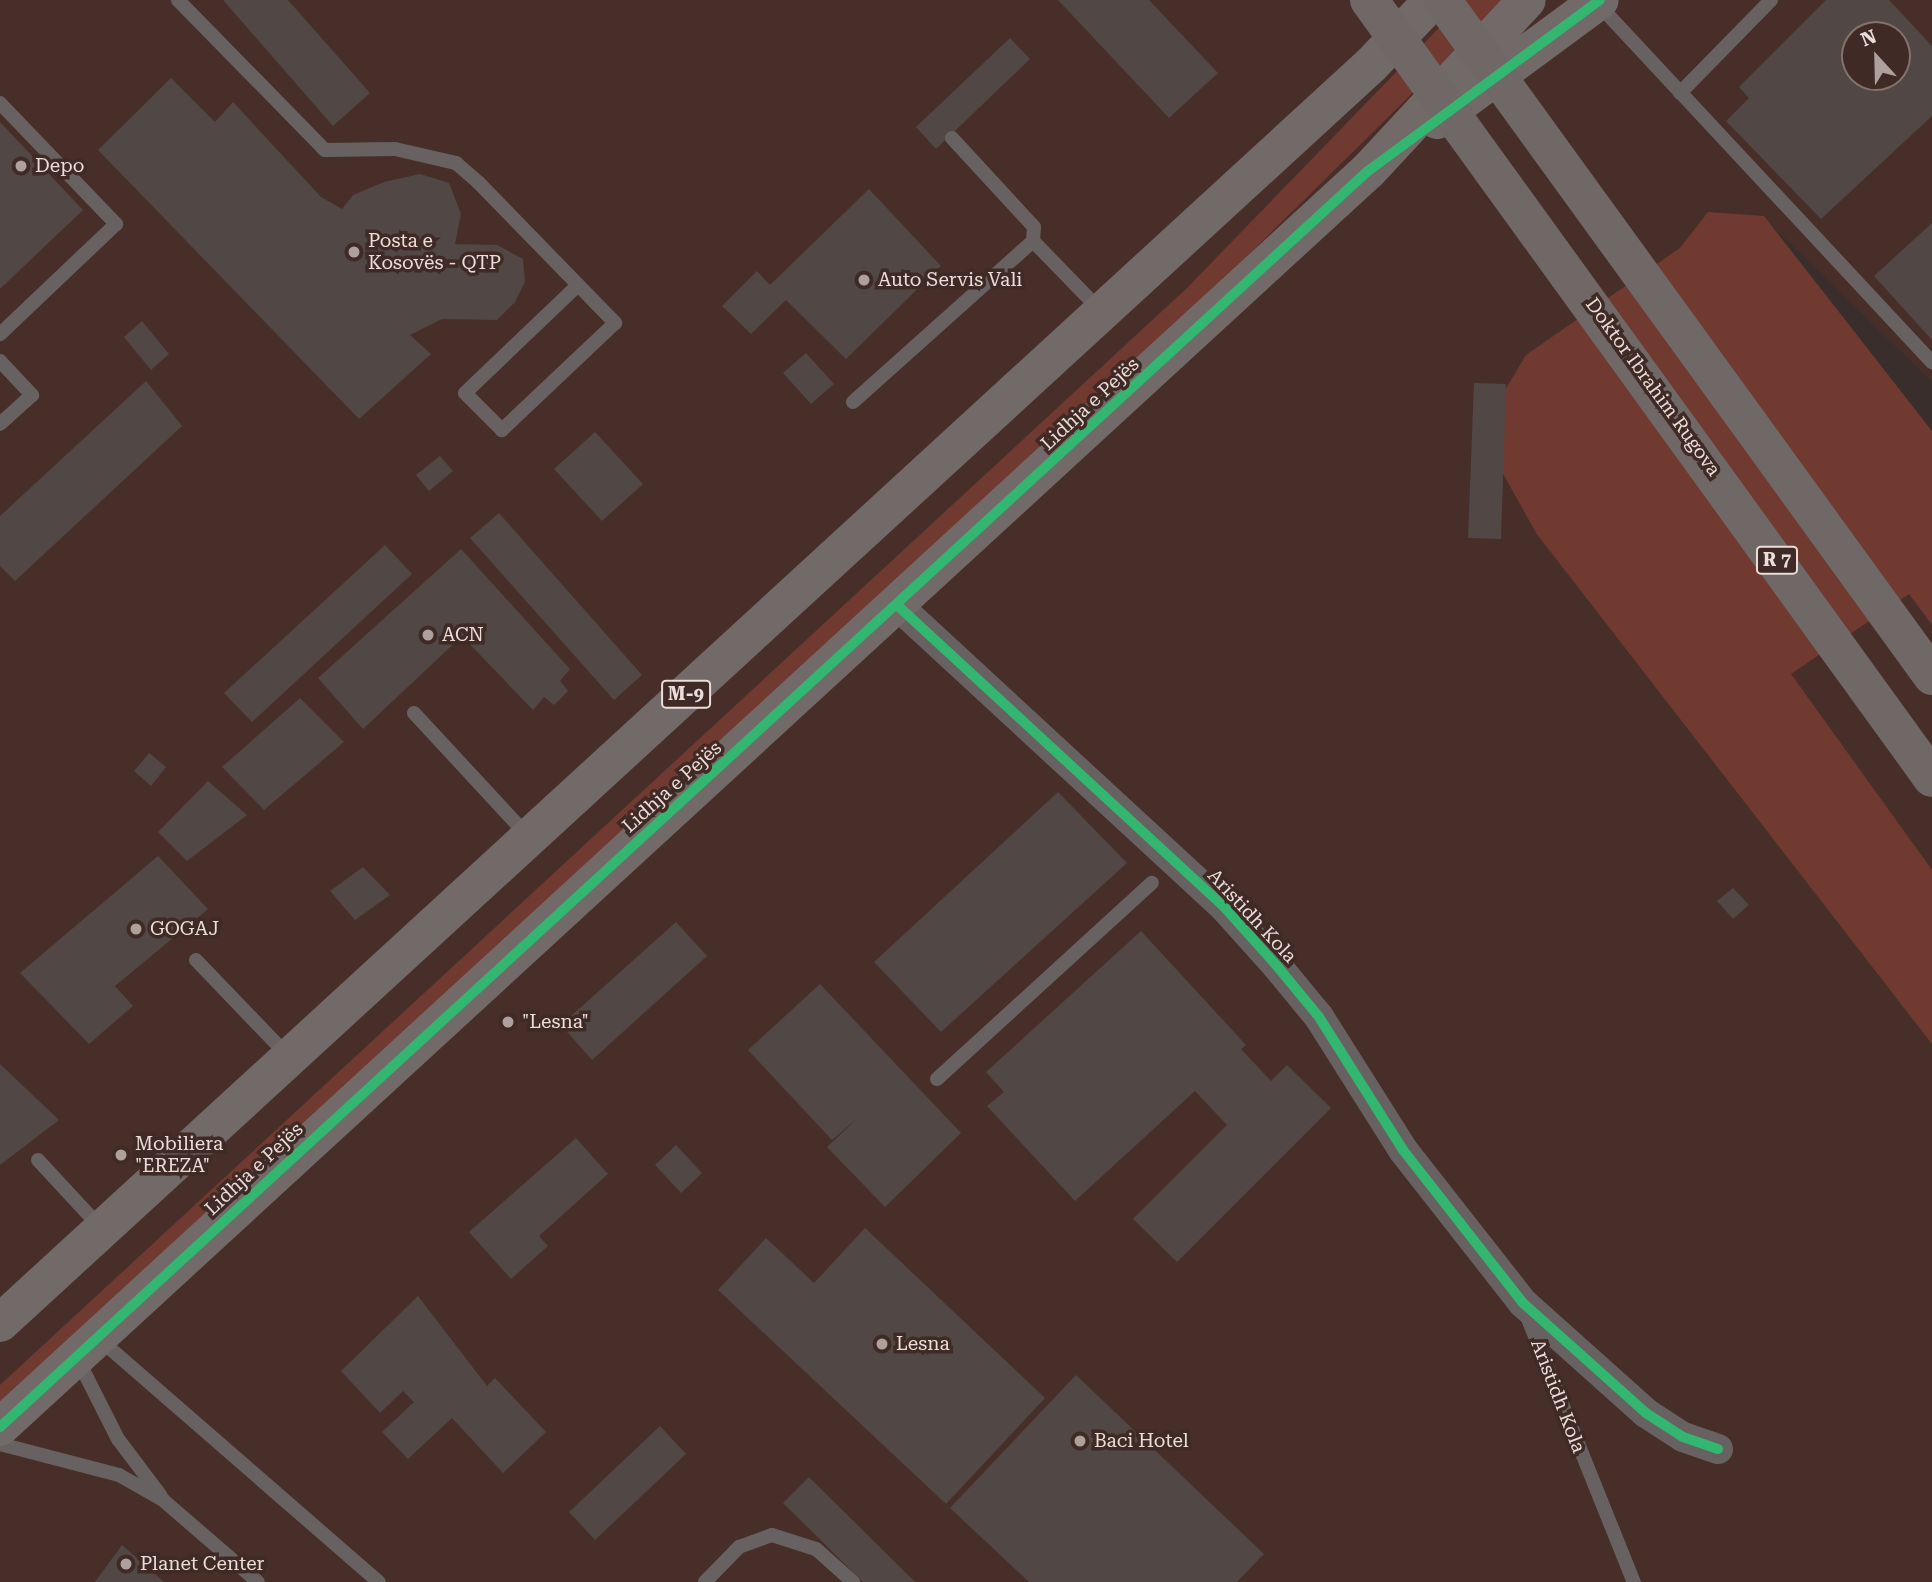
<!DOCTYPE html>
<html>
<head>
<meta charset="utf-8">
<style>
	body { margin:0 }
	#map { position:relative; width:1932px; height:1582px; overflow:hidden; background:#392e2b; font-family:"Roboto Serif",serif }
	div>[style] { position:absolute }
	.built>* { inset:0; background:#482e28 }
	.green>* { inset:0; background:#703a30 }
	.building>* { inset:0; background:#514745 }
	.service>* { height:14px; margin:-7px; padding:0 7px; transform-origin:7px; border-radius:7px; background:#676261 }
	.minor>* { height:30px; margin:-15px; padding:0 15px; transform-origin:15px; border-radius:15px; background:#676261 }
	.trunk>* { height:38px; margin:-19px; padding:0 19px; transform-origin:19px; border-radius:19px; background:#716a68 }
	.motorway>* { height:38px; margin:-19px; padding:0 19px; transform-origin:19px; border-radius:19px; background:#706866 }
	.cycleway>* { height:10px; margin:-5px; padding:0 5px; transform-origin:5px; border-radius:5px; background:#33b770 }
	.dots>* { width:19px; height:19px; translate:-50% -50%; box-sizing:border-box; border:4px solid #3f2a25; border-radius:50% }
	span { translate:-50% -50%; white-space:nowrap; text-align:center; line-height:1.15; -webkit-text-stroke:7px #3f2a25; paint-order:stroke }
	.shield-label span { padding:2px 5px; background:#3f2a25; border:2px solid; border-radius:5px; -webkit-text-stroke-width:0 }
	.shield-label { font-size:18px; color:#ebddda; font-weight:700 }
	.poi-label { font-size:19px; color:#ebddda }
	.left { translate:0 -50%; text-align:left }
	.street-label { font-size:19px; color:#ebddda }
	.north { position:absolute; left:1841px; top:21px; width:70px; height:70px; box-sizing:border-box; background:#3f2a25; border:2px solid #84726d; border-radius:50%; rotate:338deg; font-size:19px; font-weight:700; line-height:28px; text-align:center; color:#ebddda }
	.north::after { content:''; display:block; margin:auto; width:24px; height:32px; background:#ada09d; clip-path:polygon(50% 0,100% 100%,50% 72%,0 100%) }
</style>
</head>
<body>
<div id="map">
	<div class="built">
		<i style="clip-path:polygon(evenodd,0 0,1932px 0,1932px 382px,1768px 222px,1932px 438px,1932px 1582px,0 1582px,0 0,1855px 35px,1897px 35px,1897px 77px,1855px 77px,1855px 35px)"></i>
	</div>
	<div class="green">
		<i style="clip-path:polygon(1466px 0,1507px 0,1245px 258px,773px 698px,0 1407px,0 1385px,1187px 288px)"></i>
		<i style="clip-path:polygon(1708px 212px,1764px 216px,1932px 431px,1932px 625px,1909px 594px,1791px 674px,1932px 870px,1932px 1044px,1536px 533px,1480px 432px,1526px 355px,1680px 248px)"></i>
	</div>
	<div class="building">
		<i style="clip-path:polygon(223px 0,288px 0,370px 93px,333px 126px)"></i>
		<i style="clip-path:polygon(1058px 0,1149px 0,1218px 73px,1169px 118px)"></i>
		<i style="clip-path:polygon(evenodd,1826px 0,1889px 0,1932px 46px,1932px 116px,1821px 219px,1726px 121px,1749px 98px,1739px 87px,1826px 0,1855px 35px,1897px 35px,1897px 77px,1855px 77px,1855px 35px)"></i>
		<i style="clip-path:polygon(1010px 38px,1030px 59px,936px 149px,916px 127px)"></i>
		<i style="clip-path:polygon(171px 78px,215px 122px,233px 102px,321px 197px,342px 209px,353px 195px,384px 182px,420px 174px,449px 183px,461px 214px,455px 244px,497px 245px,523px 259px,525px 282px,515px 302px,497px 320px,442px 319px,410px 335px,431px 354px,359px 419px,98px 150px)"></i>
		<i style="clip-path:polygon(0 122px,83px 210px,0 289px)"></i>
		<i style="clip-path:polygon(869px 189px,941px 266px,846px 359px,786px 300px,751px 334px,722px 306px,757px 271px,770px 285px)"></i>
		<i style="clip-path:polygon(1932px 223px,1932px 340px,1874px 276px)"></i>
		<i style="clip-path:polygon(142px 321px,169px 354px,151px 370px,124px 337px)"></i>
		<i style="clip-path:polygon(806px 353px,834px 384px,811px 404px,783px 373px)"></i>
		<i style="clip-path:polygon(146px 381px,182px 426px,15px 581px,0 566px,0 516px)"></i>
		<i style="clip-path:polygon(1474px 383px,1506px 384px,1501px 539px,1468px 538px)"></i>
		<i style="clip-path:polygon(595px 432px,643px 484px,602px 521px,554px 469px)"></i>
		<i style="clip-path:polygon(440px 456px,453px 471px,429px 491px,416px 475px)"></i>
		<i style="clip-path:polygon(499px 513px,642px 675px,614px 700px,470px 538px)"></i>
		<i style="clip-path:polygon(385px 545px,412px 574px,252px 722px,224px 693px)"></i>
		<i style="clip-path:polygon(461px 549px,570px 669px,560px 681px,568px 691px,554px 705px,544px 697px,533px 710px,462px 636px,363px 729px,318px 678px)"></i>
		<i style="clip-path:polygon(300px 698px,344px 742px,264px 810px,222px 767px)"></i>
		<i style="clip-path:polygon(149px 753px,166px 767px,151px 786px,134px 771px)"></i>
		<i style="clip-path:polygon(208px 781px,247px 815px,187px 861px,158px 832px)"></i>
		<i style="clip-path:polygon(1058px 792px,1127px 863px,941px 1032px,874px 962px)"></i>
		<i style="clip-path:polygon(158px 856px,208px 909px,115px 986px,133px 1006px,89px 1044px,20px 973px)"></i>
		<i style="clip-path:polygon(363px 867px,390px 895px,355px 920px,330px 891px)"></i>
		<i style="clip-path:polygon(1733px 888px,1749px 905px,1733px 919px,1717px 901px)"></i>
		<i style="clip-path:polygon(676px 922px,707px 956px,592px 1060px,561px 1025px)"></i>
		<i style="clip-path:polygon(1141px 931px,1246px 1045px,1241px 1049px,1271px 1081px,1287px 1065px,1331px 1108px,1177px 1262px,1133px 1219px,1227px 1125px,1195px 1091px,1075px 1201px,987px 1106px,1004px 1092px,986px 1072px)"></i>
		<i style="clip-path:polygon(820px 984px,961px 1133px,885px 1207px,827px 1147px,858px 1118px,832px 1140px,748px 1050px)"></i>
		<i style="clip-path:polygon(0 1064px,59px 1120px,0 1165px)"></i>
		<i style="clip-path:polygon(576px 1138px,608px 1174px,539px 1236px,548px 1246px,511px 1279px,469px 1232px)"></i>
		<i style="clip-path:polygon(676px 1145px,702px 1173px,681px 1193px,655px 1165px)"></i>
		<i style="clip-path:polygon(865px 1228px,1045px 1398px,946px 1504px,718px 1290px,766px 1238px,814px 1283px)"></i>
		<i style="clip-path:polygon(418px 1296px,487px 1386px,495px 1378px,546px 1432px,503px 1473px,452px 1418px,408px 1459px,382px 1432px,414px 1402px,403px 1391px,380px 1413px,341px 1371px)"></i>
		<i style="clip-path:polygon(1076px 1375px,1264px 1554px,1237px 1582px,1029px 1582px,950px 1508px)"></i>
		<i style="clip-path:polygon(660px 1426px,686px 1454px,595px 1540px,569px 1512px)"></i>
		<i style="clip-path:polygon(809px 1477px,915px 1582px,863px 1582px,783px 1503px)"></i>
		<i style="clip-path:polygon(122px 1545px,164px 1582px,95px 1582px)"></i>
	</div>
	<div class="service">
		<i style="left:178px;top:0;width:210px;rotate:45.6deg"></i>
		<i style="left:325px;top:150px;width:70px;rotate:-0.8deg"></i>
		<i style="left:395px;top:149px;width:63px;rotate:12.9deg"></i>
		<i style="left:456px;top:163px;width:29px;rotate:41deg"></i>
		<i style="left:478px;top:182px;width:197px;rotate:45.8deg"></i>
		<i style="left:615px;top:323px;width:156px;rotate:136.6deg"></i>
		<i style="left:502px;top:430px;width:52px;rotate:-135deg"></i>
		<i style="left:465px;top:393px;width:156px;rotate:-43.7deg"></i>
		<i style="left:1598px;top:4px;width:490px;rotate:47deg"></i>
		<i style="left:1680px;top:93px;width:130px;rotate:-45.6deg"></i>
		<i style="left:0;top:103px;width:168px;rotate:46.2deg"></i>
		<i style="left:116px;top:224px;width:160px;rotate:136.5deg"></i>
		<i style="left:1033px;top:241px;width:96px;rotate:45.8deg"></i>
		<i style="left:0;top:361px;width:47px;rotate:46.7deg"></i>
		<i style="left:32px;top:395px;width:43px;rotate:137.8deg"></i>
		<i style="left:853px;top:402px;width:241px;rotate:-41.8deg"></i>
		<i style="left:1033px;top:241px;width:14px;rotate:-86deg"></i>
		<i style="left:1034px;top:227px;width:121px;rotate:-132.7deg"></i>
		<i style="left:414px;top:713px;width:169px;rotate:47.2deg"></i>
		<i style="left:196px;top:960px;width:134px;rotate:46.2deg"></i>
		<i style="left:937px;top:1079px;width:291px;rotate:-42.4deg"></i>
		<i style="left:38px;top:1160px;width:93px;rotate:47.2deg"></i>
		<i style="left:1526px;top:1314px;width:289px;rotate:68.1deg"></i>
		<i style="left:98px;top:1338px;width:372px;rotate:41deg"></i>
		<i style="left:77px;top:1358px;width:91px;rotate:63.2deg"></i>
		<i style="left:118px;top:1439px;width:71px;rotate:53deg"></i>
		<i style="left:0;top:1444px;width:123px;rotate:14.6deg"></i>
		<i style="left:119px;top:1475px;width:51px;rotate:29.6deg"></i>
		<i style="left:163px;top:1500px;width:125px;rotate:40.8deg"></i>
		<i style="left:705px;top:1582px;width:49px;rotate:-45.8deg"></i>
		<i style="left:739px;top:1547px;width:35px;rotate:-20deg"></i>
		<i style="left:772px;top:1535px;width:46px;rotate:17.7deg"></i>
		<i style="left:816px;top:1549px;width:50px;rotate:41.7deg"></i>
	</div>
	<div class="minor">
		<i style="left:897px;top:605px;width:447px;rotate:42.7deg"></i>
		<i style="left:1225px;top:908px;width:78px;rotate:48.1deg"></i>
		<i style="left:1277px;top:966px;width:66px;rotate:50.5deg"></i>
		<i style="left:1319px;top:1017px;width:157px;rotate:57.7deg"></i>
		<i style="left:1403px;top:1150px;width:194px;rotate:51.9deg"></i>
		<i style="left:1523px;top:1303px;width:165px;rotate:41.8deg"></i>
		<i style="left:1646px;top:1413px;width:44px;rotate:33deg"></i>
		<i style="left:1683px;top:1437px;width:37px;rotate:19deg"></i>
	</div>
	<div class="trunk">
		<i style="left:1437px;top:120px;width:202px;rotate:-36.4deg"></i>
		<i style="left:0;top:1323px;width:1861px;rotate:-42.54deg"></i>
		<i style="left:1371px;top:65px;width:90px;rotate:-46.4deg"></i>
		<i style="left:0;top:1427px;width:1857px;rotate:-42.56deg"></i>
		<i style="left:1368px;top:171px;width:233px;rotate:-47.1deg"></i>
	</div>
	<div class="motorway">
		<i style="left:1369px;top:0;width:960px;rotate:54.11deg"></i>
		<i style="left:1442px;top:0;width:835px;rotate:54.06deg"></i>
	</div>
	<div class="cycleway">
		<i style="left:897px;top:605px;width:447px;rotate:42.7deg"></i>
		<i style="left:1225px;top:908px;width:78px;rotate:48.1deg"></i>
		<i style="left:1277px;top:966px;width:66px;rotate:50.5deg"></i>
		<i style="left:1319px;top:1017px;width:157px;rotate:57.7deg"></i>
		<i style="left:1403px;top:1150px;width:194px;rotate:51.9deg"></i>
		<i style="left:1523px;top:1303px;width:165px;rotate:41.8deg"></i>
		<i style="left:1646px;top:1413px;width:44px;rotate:33deg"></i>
		<i style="left:1683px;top:1437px;width:37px;rotate:19deg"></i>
		<i style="left:0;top:1427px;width:1857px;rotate:-42.56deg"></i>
		<i style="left:1368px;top:171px;width:288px;rotate:-36.4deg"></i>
	</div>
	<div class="dots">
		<i style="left:21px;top:166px;background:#ada09d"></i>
		<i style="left:354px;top:252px;background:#ada09d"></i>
		<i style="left:864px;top:280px;background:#ada09d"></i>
		<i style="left:428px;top:635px;background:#ada09d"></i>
		<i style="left:136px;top:929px;background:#ada09d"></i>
		<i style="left:508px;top:1022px;background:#ada09d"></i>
		<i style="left:121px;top:1155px;background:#ada09d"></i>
		<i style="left:882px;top:1344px;background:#ada09d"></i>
		<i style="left:1080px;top:1441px;background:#ada09d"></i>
		<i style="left:126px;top:1564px;background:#ada09d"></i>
	</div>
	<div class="shield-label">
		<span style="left:1777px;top:560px">R 7</span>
		<span style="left:686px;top:694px">M-9</span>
	</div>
	<div class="poi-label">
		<span class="left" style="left:35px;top:166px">Depo</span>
		<span class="left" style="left:368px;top:252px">Posta e<br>Kosovës - QTP</span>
		<span class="left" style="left:878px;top:280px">Auto Servis Vali</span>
		<span class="left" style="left:442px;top:635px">ACN</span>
		<span class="left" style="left:150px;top:929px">GOGAJ</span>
		<span class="left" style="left:522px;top:1022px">"Lesna"</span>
		<span class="left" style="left:135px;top:1155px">Mobiliera<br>"EREZA"</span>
		<span class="left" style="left:896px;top:1344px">Lesna</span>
		<span class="left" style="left:1094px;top:1441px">Baci Hotel</span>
		<span class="left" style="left:140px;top:1564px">Planet Center</span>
	</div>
	<div class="street-label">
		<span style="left:1653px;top:387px;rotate:54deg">Doktor Ibrahim Rugova</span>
		<span style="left:1090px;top:404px;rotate:-43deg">Lidhja e Pejës</span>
		<span style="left:672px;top:787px;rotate:-42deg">Lidhja e Pejës</span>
		<span style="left:1252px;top:916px;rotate:47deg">Aristidh Kola</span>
		<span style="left:254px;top:1169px;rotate:-43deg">Lidhja e Pejës</span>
		<span style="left:1558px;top:1396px;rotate:69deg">Aristidh Kola</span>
	</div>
	<div class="north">N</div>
</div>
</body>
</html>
